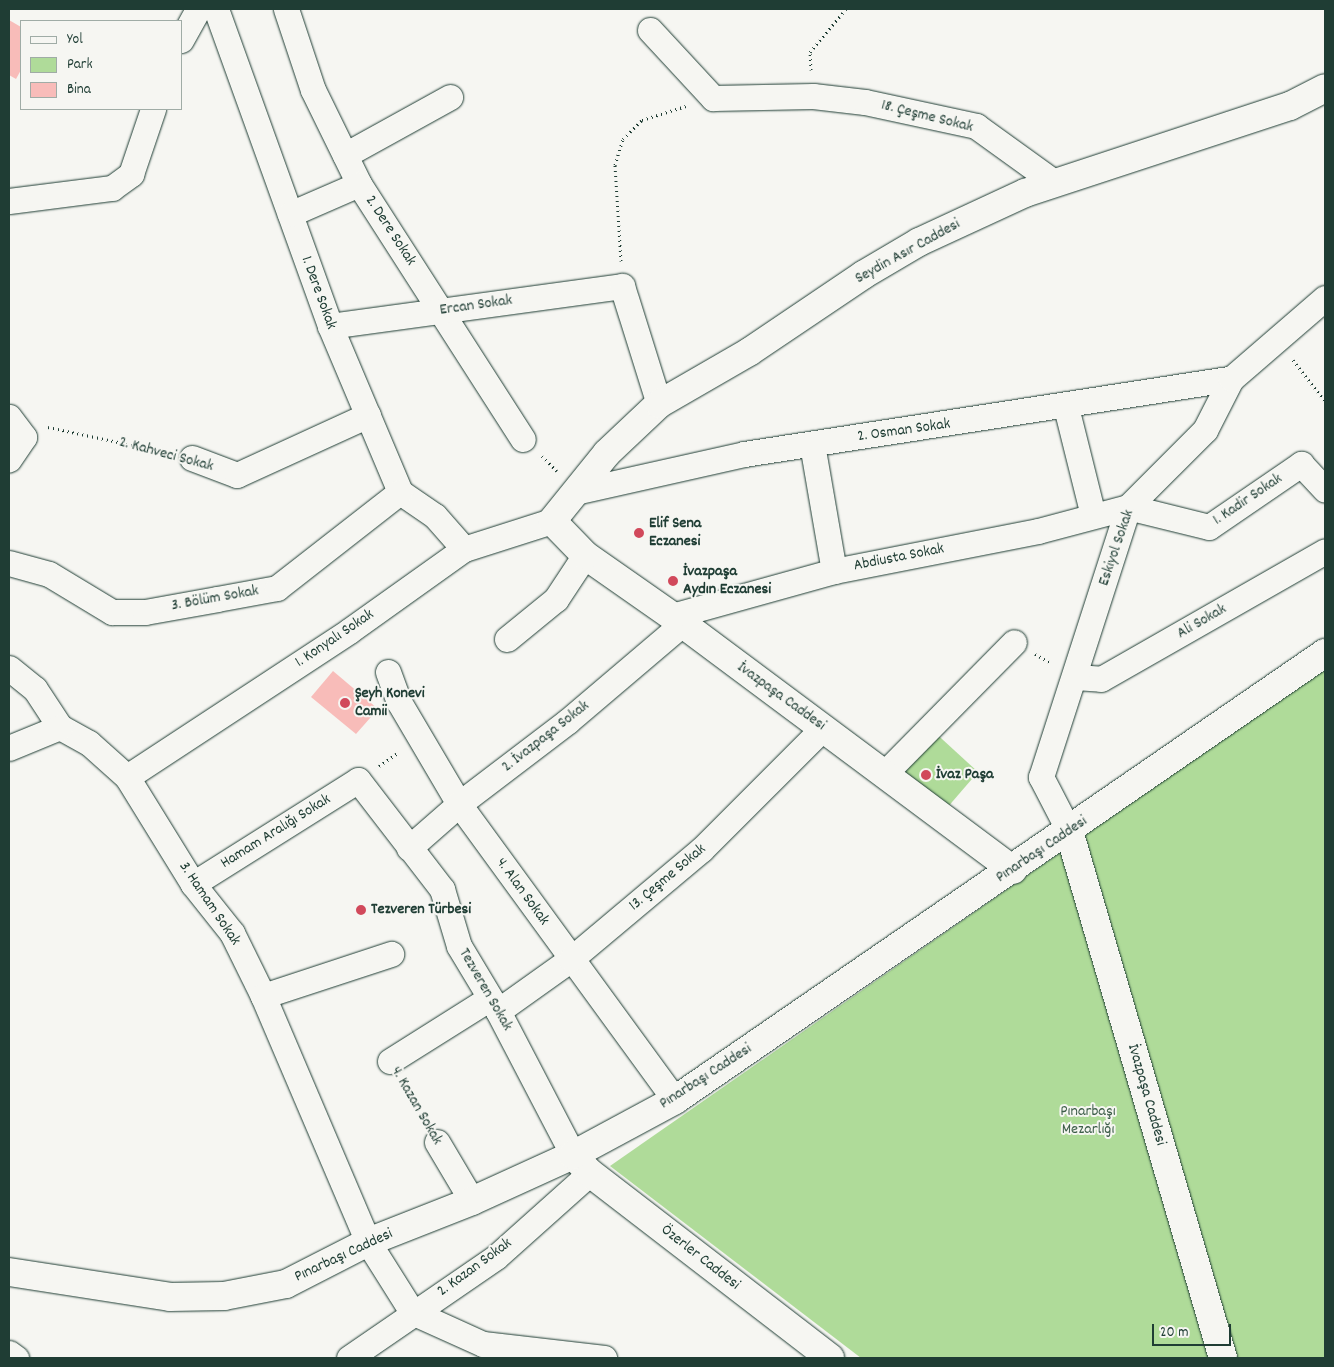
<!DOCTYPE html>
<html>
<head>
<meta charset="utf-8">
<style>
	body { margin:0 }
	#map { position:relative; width:1334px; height:1367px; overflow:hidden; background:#f6f6f2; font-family:Dekko,sans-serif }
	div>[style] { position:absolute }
	.green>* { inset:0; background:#afdb99 }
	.building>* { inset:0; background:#f8bcb9 }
	.path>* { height:3px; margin-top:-1.5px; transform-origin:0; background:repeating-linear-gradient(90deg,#1f3d34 0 1px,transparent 0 5px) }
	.roads { filter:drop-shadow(0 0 1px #1f3d34) drop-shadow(0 0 1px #1f3d34) }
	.minor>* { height:25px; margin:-12.5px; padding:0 12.5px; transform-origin:12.5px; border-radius:12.5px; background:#f6f6f2 }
	.secondary>* { height:28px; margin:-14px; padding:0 14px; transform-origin:14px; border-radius:14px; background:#f6f6f2 }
	.dots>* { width:14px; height:14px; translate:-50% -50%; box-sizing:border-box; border:2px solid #f6f6f2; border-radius:50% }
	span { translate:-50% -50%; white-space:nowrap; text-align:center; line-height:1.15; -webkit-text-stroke:4px #f6f6f2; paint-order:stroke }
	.street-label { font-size:16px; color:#1f3d34 }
	.poi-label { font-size:16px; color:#1f3d34; font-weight:700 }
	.left { translate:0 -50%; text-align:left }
	.park-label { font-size:16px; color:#3c5d48 }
	.frame { position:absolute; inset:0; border:10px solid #1f3d34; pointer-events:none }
	.legend { position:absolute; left:20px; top:20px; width:162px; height:90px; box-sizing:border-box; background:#f6f6f2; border:1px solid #a0aca6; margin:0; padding:6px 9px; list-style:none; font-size:15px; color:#1f3d34 }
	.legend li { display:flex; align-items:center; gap:10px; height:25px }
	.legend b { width:25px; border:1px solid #a0aca6 }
	.scale { position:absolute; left:1152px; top:1324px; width:79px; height:22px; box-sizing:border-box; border:2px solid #1f3d34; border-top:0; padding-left:6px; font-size:15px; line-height:18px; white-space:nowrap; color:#1f3d34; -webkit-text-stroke:4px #f6f6f2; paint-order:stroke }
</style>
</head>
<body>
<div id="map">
	<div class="green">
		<i style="clip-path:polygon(1325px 668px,1325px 1358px,861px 1358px,610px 1166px)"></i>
		<i style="clip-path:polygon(930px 728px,978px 772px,940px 816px,884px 774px)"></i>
	</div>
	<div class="building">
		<i style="clip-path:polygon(9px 20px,21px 27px,21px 70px,16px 79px,9px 75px)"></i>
		<i style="clip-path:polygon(333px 671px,378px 709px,356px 734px,311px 697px)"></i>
	</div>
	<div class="path">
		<i style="left:811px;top:70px;width:18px;rotate:-93deg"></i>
		<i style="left:810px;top:52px;width:56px;rotate:-50.1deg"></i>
		<i style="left:621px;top:261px;width:96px;rotate:-93.6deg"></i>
		<i style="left:615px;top:165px;width:27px;rotate:-73deg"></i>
		<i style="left:623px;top:139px;width:27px;rotate:-45deg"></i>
		<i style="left:642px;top:120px;width:46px;rotate:-17.7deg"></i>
		<i style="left:1293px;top:360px;width:52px;rotate:52deg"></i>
		<i style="left:48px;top:427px;width:124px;rotate:12.1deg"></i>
		<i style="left:542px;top:456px;width:21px;rotate:45deg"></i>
		<i style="left:1035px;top:654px;width:18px;rotate:29deg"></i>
		<i style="left:379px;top:766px;width:24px;rotate:-35deg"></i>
		<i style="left:403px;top:1083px;width:44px;rotate:59.9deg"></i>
	</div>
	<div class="roads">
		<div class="minor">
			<i style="left:216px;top:9px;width:337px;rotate:70.2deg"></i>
			<i style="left:330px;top:326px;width:180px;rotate:67.1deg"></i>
			<i style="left:400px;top:492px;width:42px;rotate:34.4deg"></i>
			<i style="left:435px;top:516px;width:44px;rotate:48.7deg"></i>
			<i style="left:286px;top:9px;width:85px;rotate:71.6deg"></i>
			<i style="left:313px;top:90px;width:105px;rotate:63.9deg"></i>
			<i style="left:359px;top:184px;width:303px;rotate:57.3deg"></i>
			<i style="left:650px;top:30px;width:93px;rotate:47.2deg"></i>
			<i style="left:713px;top:98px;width:100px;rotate:-1.1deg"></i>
			<i style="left:813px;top:96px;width:52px;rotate:6.6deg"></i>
			<i style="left:865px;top:102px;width:114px;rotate:12.2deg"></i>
			<i style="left:976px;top:126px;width:97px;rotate:35.8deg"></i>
			<i style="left:181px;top:40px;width:35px;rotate:-61deg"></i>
			<i style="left:345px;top:155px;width:120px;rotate:-28.9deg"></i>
			<i style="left:9px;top:201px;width:104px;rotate:-7.2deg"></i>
			<i style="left:112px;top:188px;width:24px;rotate:-36deg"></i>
			<i style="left:131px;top:174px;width:69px;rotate:-71.3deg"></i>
			<i style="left:290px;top:214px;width:75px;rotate:-23.5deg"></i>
			<i style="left:330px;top:326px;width:295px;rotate:-7.8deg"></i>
			<i style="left:622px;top:286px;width:124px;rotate:72.6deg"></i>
			<i style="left:1066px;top:407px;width:111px;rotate:76deg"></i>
			<i style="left:9px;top:417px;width:25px;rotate:53deg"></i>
			<i style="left:24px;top:437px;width:27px;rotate:124deg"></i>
			<i style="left:812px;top:444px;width:129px;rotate:80.2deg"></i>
			<i style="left:192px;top:458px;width:48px;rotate:20.7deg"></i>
			<i style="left:237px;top:475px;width:144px;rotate:-24.6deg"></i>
			<i style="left:579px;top:491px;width:169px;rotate:-12.6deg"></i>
			<i style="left:744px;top:454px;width:493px;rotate:-8.8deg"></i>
			<i style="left:9px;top:563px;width:41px;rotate:15.4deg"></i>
			<i style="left:49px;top:574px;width:74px;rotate:31.1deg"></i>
			<i style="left:112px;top:612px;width:33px"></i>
			<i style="left:145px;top:612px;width:73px;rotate:-10.2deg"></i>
			<i style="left:217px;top:599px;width:61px;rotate:-10.4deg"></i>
			<i style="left:277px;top:588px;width:156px;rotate:-38deg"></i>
			<i style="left:672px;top:616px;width:168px;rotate:-15.5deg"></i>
			<i style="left:834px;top:571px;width:208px;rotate:-11.1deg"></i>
			<i style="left:1038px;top:531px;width:93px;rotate:-14.9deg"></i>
			<i style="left:1128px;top:507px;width:83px;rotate:13.9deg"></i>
			<i style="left:1209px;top:527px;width:112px;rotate:-34.4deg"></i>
			<i style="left:1301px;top:464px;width:35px;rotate:47deg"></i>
			<i style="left:507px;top:639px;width:63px;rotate:-39.2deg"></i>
			<i style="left:556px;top:599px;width:53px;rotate:-56.6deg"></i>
			<i style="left:9px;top:668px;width:33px;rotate:39deg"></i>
			<i style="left:35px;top:689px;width:45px;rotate:56.7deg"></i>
			<i style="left:60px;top:727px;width:33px;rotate:29deg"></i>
			<i style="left:89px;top:743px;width:51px;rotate:41.8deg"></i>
			<i style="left:127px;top:777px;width:126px;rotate:58.3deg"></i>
			<i style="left:193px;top:884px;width:63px;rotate:51.5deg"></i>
			<i style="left:232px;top:933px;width:70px;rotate:63.8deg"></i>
			<i style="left:263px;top:996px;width:267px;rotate:66.9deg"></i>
			<i style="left:368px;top:1242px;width:83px;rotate:57.8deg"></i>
			<i style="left:412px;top:1312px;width:78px;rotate:24.3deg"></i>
			<i style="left:483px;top:1344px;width:122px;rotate:6.6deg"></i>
			<i style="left:388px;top:672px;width:32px;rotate:70deg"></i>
			<i style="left:399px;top:702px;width:118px;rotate:59.5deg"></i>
			<i style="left:459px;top:804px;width:366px;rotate:53.9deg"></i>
			<i style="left:1075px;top:677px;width:26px;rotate:4deg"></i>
			<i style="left:1101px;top:679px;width:258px;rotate:-29.7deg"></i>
			<i style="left:9px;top:748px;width:55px;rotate:-22.4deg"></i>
			<i style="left:884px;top:774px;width:185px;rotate:-45.4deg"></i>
			<i style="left:127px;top:777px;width:266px;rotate:-33.3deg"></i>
			<i style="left:349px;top:631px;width:141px;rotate:-35.5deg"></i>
			<i style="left:464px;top:549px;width:92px;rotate:-17.7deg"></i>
			<i style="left:1069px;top:831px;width:61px;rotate:-117.4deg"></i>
			<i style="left:1041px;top:777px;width:284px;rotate:-72.1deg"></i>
			<i style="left:1128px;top:507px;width:109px;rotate:-45deg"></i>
			<i style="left:1205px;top:430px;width:57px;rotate:-63deg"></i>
			<i style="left:1231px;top:379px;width:124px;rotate:-40.8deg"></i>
			<i style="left:409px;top:848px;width:67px;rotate:-41.3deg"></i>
			<i style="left:459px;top:804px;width:137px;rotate:-37.3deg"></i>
			<i style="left:568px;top:721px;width:150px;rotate:-40.4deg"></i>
			<i style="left:193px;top:884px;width:195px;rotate:-32.2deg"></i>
			<i style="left:358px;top:780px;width:138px;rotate:52.4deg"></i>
			<i style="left:442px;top:889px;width:59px;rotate:73.4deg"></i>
			<i style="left:459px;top:946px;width:76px;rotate:59deg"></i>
			<i style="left:498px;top:1011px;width:162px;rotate:62.5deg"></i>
			<i style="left:263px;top:996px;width:135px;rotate:-18.2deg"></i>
			<i style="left:498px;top:1011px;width:90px;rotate:-35.5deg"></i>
			<i style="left:571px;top:959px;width:170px;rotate:-40deg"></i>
			<i style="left:701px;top:850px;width:173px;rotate:-45deg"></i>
			<i style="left:390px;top:1061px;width:118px;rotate:-32.2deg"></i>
			<i style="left:437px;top:1142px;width:69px;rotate:59.3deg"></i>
			<i style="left:9px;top:1353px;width:9px;rotate:36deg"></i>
			<i style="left:349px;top:1358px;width:178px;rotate:-34.5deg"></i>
			<i style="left:496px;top:1257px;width:126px;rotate:-41.8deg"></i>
		</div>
		<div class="secondary">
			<i style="left:1069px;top:831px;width:549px;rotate:73.71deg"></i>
			<i style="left:1013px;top:870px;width:425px;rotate:-143.3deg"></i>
			<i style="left:672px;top:616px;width:106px;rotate:-145deg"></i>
			<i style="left:585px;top:555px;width:47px;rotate:-134.1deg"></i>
			<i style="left:552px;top:521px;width:87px;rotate:-51deg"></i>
			<i style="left:607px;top:453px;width:71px;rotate:-43.3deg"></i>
			<i style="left:659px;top:404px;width:104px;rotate:-30deg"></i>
			<i style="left:749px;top:352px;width:138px;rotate:-34deg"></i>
			<i style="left:863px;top:275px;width:65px;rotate:-30.5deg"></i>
			<i style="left:919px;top:242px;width:117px;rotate:-24.8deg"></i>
			<i style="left:1025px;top:193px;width:279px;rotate:-18.2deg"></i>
			<i style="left:1290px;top:106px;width:39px;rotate:-27deg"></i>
			<i style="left:573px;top:1155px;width:25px;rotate:47deg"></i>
			<i style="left:590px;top:1173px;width:303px;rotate:37.6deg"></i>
			<i style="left:9px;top:1272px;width:163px;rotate:8.8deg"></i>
			<i style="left:170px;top:1297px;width:54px;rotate:-1.1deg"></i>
			<i style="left:224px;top:1296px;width:63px;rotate:-11deg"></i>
			<i style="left:286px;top:1284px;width:92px;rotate:-27.1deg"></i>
			<i style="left:368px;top:1242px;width:112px;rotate:-21.5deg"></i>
			<i style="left:472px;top:1201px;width:111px;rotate:-24.5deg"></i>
			<i style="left:573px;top:1155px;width:116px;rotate:-28.3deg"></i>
			<i style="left:675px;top:1100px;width:789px;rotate:-34.52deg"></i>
		</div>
	</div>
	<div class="dots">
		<i style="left:639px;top:533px;background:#d1495b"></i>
		<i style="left:673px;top:581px;background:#d1495b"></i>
		<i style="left:345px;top:703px;background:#d1495b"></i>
		<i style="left:926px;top:775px;background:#d1495b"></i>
		<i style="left:361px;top:910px;background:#d1495b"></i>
	</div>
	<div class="street-label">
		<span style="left:927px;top:117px;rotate:14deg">18. Çeşme Sokak</span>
		<span style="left:390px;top:231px;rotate:57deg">2. Dere Sokak</span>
		<span style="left:908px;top:252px;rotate:-29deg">Seydin Asır Caddesi</span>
		<span style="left:318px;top:293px;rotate:70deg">1. Dere Sokak</span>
		<span style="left:476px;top:306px;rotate:-8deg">Ercan Sokak</span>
		<span style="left:904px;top:431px;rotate:-8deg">2. Osman Sokak</span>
		<span style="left:166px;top:455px;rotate:15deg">2. Kahveci Sokak</span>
		<span style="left:1248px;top:500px;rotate:-34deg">1. Kadir Sokak</span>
		<span style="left:1117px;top:548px;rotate:-71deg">Eskiyol Sokak</span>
		<span style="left:899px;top:558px;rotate:-11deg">Abdiusta Sokak</span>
		<span style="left:215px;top:599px;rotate:-10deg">3. Bölüm Sokak</span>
		<span style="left:1202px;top:622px;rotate:-30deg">Ali Sokak</span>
		<span style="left:335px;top:639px;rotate:-34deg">1. Konyalı Sokak</span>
		<span style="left:781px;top:697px;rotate:36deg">İvazpaşa Caddesi</span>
		<span style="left:546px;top:737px;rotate:-38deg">2. İvazpaşa Sokak</span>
		<span style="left:276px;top:832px;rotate:-32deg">Hamam Aralığı Sokak</span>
		<span style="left:1042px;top:850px;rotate:-34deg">Pınarbaşı Caddesi</span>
		<span style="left:668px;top:878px;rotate:-40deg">13. Çeşme Sokak</span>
		<span style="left:522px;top:892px;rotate:54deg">4. Alan Sokak</span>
		<span style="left:209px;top:904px;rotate:56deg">3. Hamam Sokak</span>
		<span style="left:485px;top:990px;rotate:60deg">Tezveren Sokak</span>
		<span style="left:706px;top:1077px;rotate:-33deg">Pınarbaşı Caddesi</span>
		<span style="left:1146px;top:1095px;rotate:74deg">İvazpaşa Caddesi</span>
		<span style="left:416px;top:1106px;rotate:60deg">4. Kazan Sokak</span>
		<span style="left:344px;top:1256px;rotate:-25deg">Pınarbaşı Caddesi</span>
		<span style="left:700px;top:1258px;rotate:38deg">Özerler Caddesi</span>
		<span style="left:475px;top:1268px;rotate:-36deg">2. Kazan Sokak</span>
	</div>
	<div class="poi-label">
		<span class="left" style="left:649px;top:533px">Elif Sena<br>Eczanesi</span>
		<span class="left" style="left:683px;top:581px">İvazpaşa<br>Aydın Eczanesi</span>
		<span class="left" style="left:355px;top:703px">Şeyh Konevi<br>Camii</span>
		<span class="left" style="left:936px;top:775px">İvaz Paşa</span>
		<span class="left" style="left:371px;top:910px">Tezveren Türbesi</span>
	</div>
	<div class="park-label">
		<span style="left:1088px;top:1121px">Pınarbaşı<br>Mezarlığı</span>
	</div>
	<div class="frame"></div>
	<ul class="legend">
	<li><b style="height:6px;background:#f6f6f2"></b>Yol</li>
	<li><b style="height:14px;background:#afdb99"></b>Park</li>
	<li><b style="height:14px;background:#f8bcb9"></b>Bina</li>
	</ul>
	<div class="scale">20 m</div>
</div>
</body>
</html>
